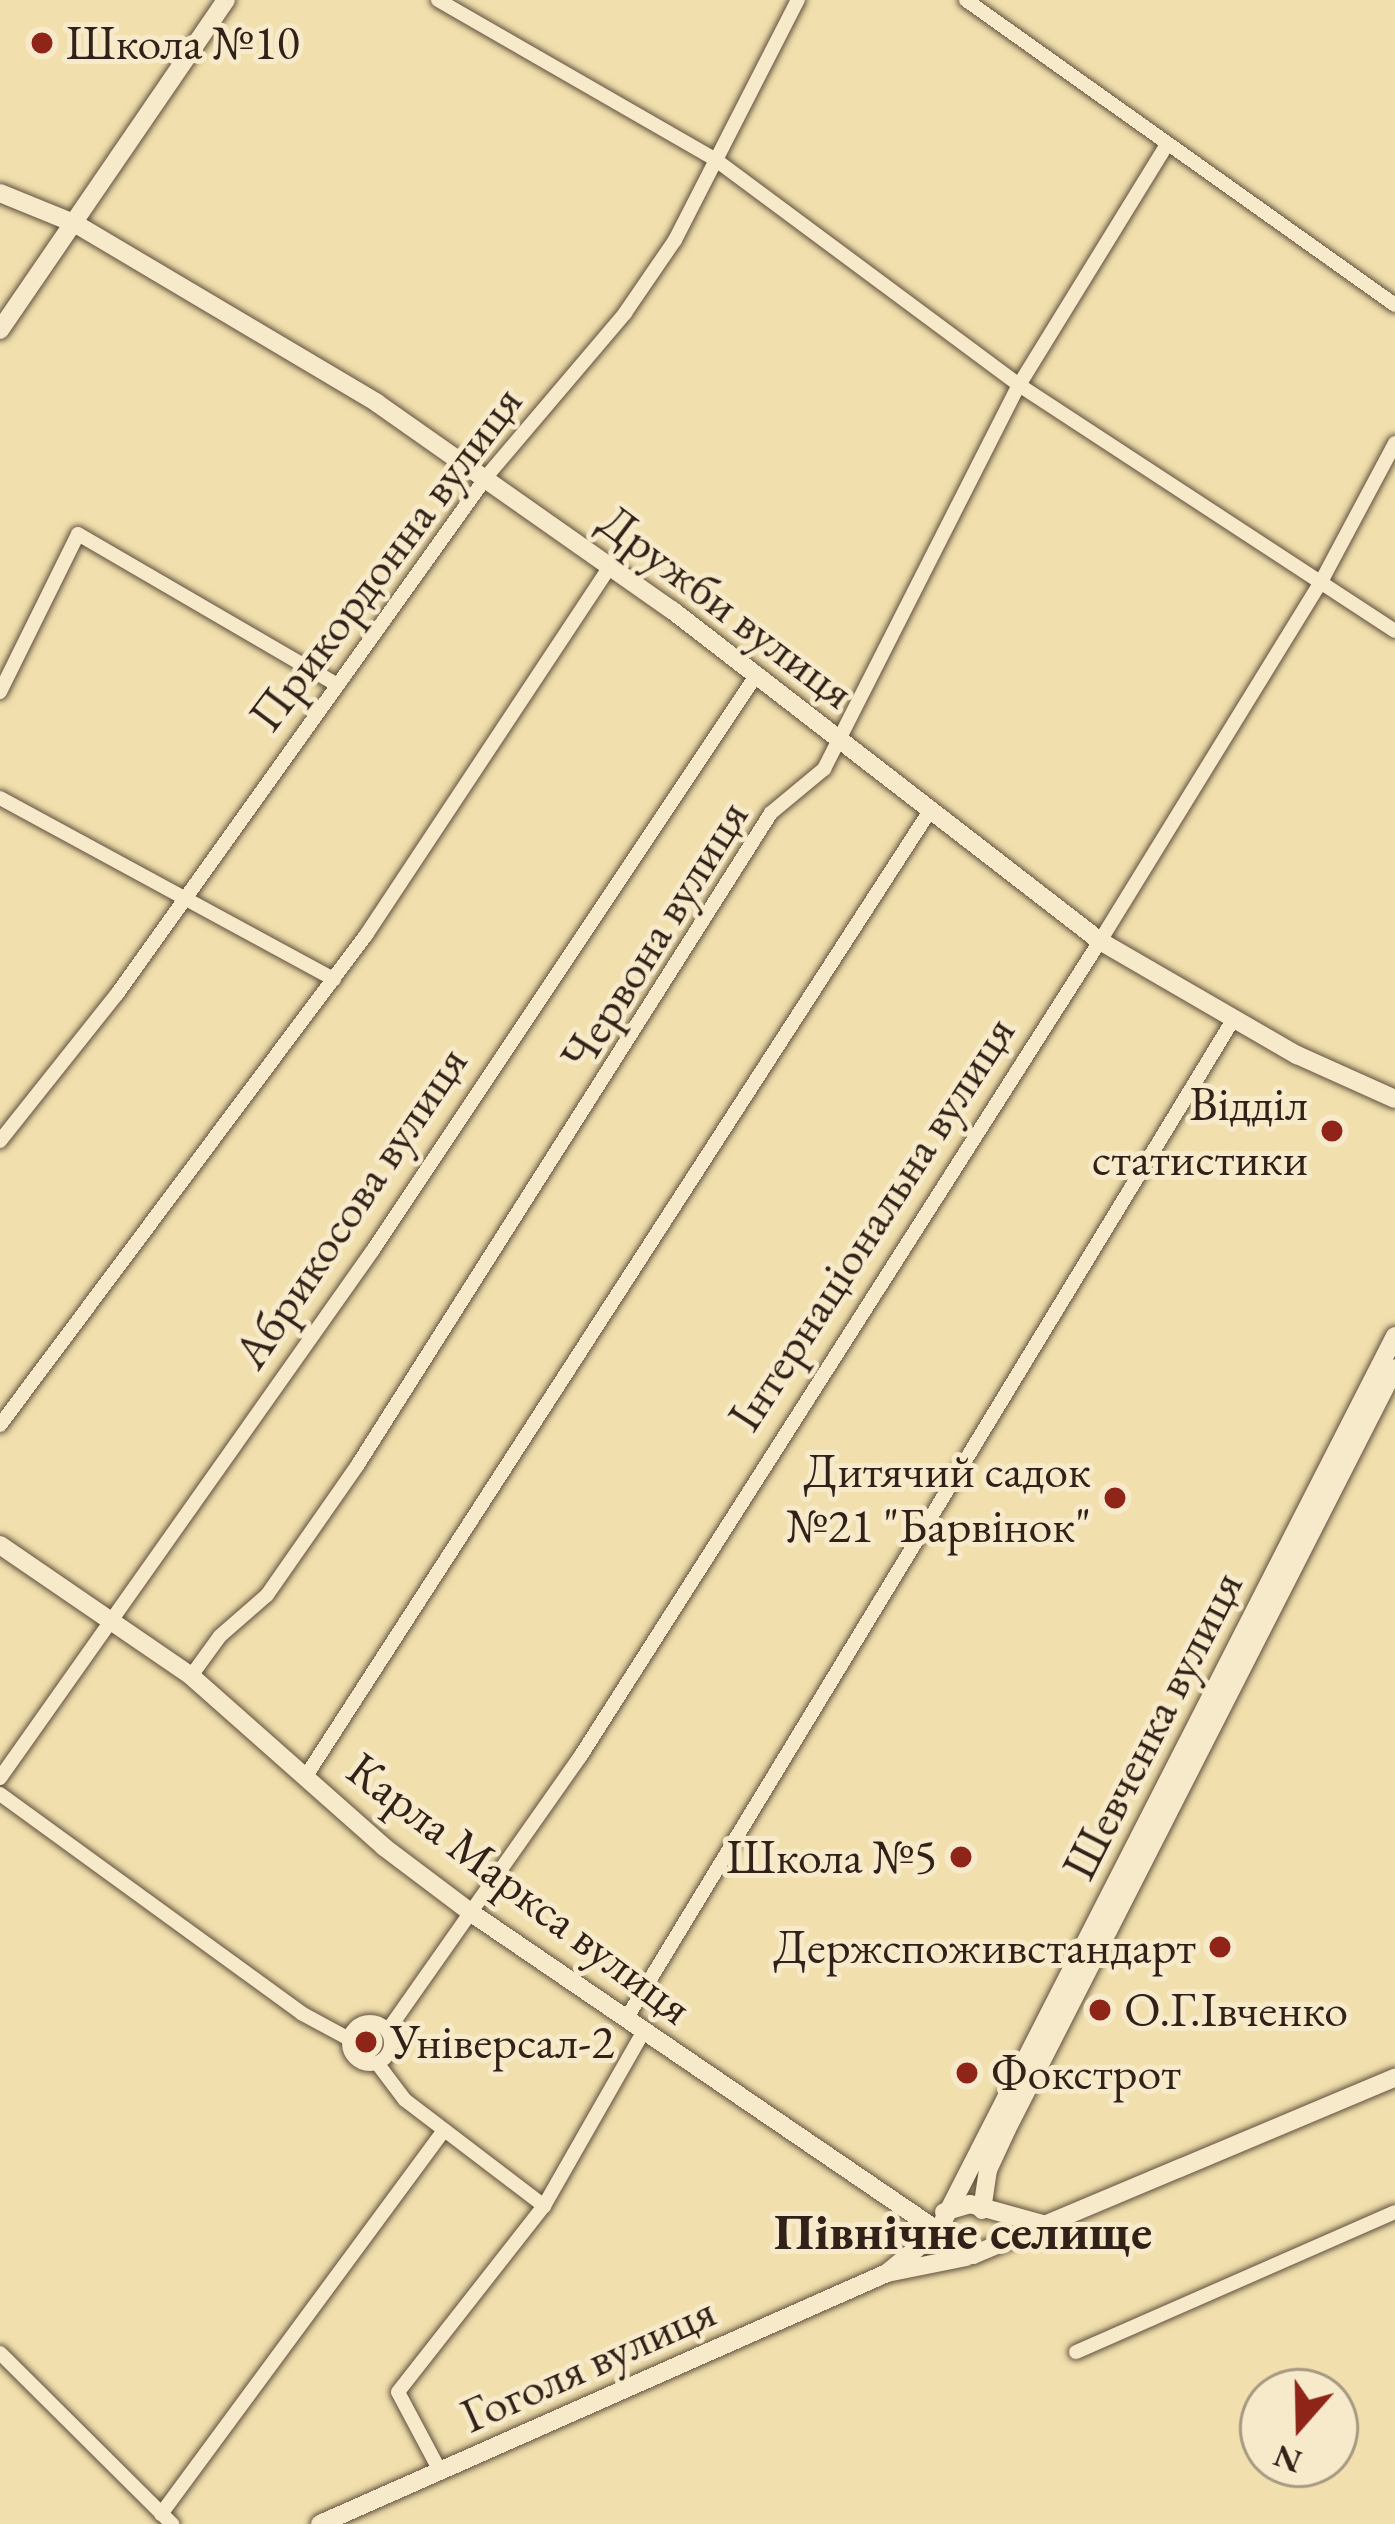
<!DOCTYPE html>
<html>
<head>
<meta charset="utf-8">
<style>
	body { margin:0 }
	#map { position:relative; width:1395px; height:2524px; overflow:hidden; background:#f1dfad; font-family:"EB Garamond",serif }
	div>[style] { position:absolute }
	.roads { filter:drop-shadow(0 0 3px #61503d) drop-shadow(0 0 3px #61503d) }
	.street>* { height:14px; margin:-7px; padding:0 7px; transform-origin:7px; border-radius:7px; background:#f6eaca }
	.street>.ring { margin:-7px; padding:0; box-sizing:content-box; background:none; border:14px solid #f6eaca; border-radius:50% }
	.secondary>* { height:18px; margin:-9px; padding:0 9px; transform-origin:9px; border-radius:9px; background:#f6eaca }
	.dots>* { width:33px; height:33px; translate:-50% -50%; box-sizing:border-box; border:6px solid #f6eaca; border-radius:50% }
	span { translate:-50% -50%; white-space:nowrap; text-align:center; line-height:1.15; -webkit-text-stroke:10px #f6eaca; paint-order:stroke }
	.poi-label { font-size:48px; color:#312118 }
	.left { translate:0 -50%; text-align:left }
	.right { translate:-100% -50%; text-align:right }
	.street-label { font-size:48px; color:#312118 }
	.neighbourhood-label { font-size:51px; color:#312118; font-weight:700 }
	.north { position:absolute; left:1239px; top:2368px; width:120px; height:120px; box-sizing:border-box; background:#f6eaca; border:3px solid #a79a83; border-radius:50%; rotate:200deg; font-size:33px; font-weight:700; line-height:48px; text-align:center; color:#312118 }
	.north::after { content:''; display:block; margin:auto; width:42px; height:54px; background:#8f2418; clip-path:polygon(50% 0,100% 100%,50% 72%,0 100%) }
</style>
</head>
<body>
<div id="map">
	<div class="roads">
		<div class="street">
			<i style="left:438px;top:0;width:321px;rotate:29.9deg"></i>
			<i style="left:716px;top:160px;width:377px;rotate:36.6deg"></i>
			<i style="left:1019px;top:385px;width:449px;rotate:33.2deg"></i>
			<i style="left:966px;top:0;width:526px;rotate:35.41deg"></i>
			<i style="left:0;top:692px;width:176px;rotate:-63.7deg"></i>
			<i style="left:78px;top:534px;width:298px;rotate:30.2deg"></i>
			<i style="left:0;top:798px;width:380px;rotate:28.5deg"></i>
			<i style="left:0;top:1141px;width:188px;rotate:-51.5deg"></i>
			<i style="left:117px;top:994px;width:637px;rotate:-54.46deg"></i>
			<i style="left:487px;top:476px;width:214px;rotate:-49.7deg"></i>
			<i style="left:625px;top:313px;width:88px;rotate:-55.6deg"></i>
			<i style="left:675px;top:240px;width:270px;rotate:-62.9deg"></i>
			<i style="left:0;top:1425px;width:612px;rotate:-53.24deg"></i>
			<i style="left:366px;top:935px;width:442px;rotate:-56.5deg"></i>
			<i style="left:191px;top:1676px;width:49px;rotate:-54.1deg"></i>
			<i style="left:220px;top:1636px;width:62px;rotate:-41.1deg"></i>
			<i style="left:267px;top:1595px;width:157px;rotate:-55.1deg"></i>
			<i style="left:357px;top:1466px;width:773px;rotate:-57.63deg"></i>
			<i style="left:771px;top:813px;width:69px;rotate:-39.7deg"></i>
			<i style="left:824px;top:769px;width:431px;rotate:-63.1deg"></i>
			<i style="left:1019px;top:385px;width:283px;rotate:-58.4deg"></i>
			<i style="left:306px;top:1776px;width:1151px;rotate:-57.12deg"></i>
			<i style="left:0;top:1778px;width:646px;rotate:-54.76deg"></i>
			<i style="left:373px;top:1250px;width:692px;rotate:-56.31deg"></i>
			<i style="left:0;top:1794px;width:372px;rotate:36deg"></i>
			<i style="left:301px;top:2013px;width:55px;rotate:28.4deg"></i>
			<i style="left:626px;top:2019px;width:1169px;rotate:-58.72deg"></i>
			<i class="ring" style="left:349px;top:2022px;width:28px;height:28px"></i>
			<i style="left:388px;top:2030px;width:334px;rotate:-54.9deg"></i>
			<i style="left:580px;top:1757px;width:968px;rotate:-57.49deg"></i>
			<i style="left:1100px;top:941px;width:426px;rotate:-58.4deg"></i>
			<i style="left:1323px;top:578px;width:153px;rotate:-61.9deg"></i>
			<i style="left:377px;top:2063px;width:46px;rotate:52.9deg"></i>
			<i style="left:405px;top:2100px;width:175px;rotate:37.3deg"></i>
			<i style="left:1076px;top:2352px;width:348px;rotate:-23.7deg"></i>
			<i style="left:0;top:2353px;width:243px;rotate:44.8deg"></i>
			<i style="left:440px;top:2471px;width:89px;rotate:-118deg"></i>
			<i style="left:398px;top:2392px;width:236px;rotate:-51.9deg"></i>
			<i style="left:544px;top:2206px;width:202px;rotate:-60.3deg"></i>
			<i style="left:161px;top:2514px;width:477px;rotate:-53.6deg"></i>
		</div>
		<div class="secondary">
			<i style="left:0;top:193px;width:82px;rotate:22.2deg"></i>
			<i style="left:76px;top:224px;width:350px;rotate:30.7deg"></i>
			<i style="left:377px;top:403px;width:360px;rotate:35.1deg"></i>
			<i style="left:672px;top:610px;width:541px;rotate:37.72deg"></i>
			<i style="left:1100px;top:941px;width:228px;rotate:30.1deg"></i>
			<i style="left:1297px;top:1055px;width:107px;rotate:24.2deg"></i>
			<i style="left:0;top:330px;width:400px;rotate:-55.6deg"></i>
			<i style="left:0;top:1545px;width:232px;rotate:34.4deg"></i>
			<i style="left:191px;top:1676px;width:258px;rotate:41.5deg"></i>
			<i style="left:384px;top:1847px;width:111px;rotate:37deg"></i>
			<i style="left:473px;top:1914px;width:563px;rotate:34.28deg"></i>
			<i style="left:982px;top:2210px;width:40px;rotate:-81.5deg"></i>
			<i style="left:988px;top:2170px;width:45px;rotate:-65.1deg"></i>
			<i style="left:1007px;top:2129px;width:854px;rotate:-62.98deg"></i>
			<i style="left:944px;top:2212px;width:27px;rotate:-17deg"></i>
			<i style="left:970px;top:2204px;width:75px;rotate:15.5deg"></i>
			<i style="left:938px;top:2231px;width:27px;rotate:59deg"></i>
			<i style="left:952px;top:2254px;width:21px;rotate:3deg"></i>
			<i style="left:973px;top:2255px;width:458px;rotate:-22.8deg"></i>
			<i style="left:887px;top:2273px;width:66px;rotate:-39.5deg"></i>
			<i style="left:938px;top:2231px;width:1005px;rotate:-62.95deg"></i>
			<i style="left:320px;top:2524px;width:620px;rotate:-23.88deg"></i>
			<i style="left:887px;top:2273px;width:81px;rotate:-11.4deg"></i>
		</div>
	</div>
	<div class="dots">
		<i style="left:42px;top:43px;background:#8f2418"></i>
		<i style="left:1332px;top:1131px;background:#8f2418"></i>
		<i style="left:1115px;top:1498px;background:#8f2418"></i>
		<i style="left:961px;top:1857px;background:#8f2418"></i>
		<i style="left:1220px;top:1947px;background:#8f2418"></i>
		<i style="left:1100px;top:2010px;background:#8f2418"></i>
		<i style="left:366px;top:2042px;background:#8f2418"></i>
		<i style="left:967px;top:2073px;background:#8f2418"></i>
	</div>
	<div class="poi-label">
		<span class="left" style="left:66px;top:43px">Школа №10</span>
		<span class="right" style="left:1308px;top:1131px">Відділ<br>статистики</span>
		<span class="right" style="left:1091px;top:1498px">Дитячий садок<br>№21 "Барвінок"</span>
		<span class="right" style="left:937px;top:1857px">Школа №5</span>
		<span class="right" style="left:1196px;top:1947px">Держспоживстандарт</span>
		<span class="left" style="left:1124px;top:2010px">О.Г.Івченко</span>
		<span class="left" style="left:390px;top:2042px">Універсал-2</span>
		<span class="left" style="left:991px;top:2073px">Фокстрот</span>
	</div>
	<div class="street-label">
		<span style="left:385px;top:558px;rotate:-53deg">Прикордонна вулиця</span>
		<span style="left:727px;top:606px;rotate:37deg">Дружби вулиця</span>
		<span style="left:654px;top:935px;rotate:-58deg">Червона вулиця</span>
		<span style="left:350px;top:1207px;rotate:-56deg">Абрикосова вулиця</span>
		<span style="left:871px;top:1223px;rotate:-57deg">Інтернаціональна вулиця</span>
		<span style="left:1152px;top:1725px;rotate:-63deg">Шевченка вулиця</span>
		<span style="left:520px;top:1888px;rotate:37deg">Карла Маркса вулиця</span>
		<span style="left:588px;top:2363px;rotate:-24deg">Гоголя вулиця</span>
	</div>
	<div class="neighbourhood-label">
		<span style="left:963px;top:2231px">Північне селище</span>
	</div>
	<div class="north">N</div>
</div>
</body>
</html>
